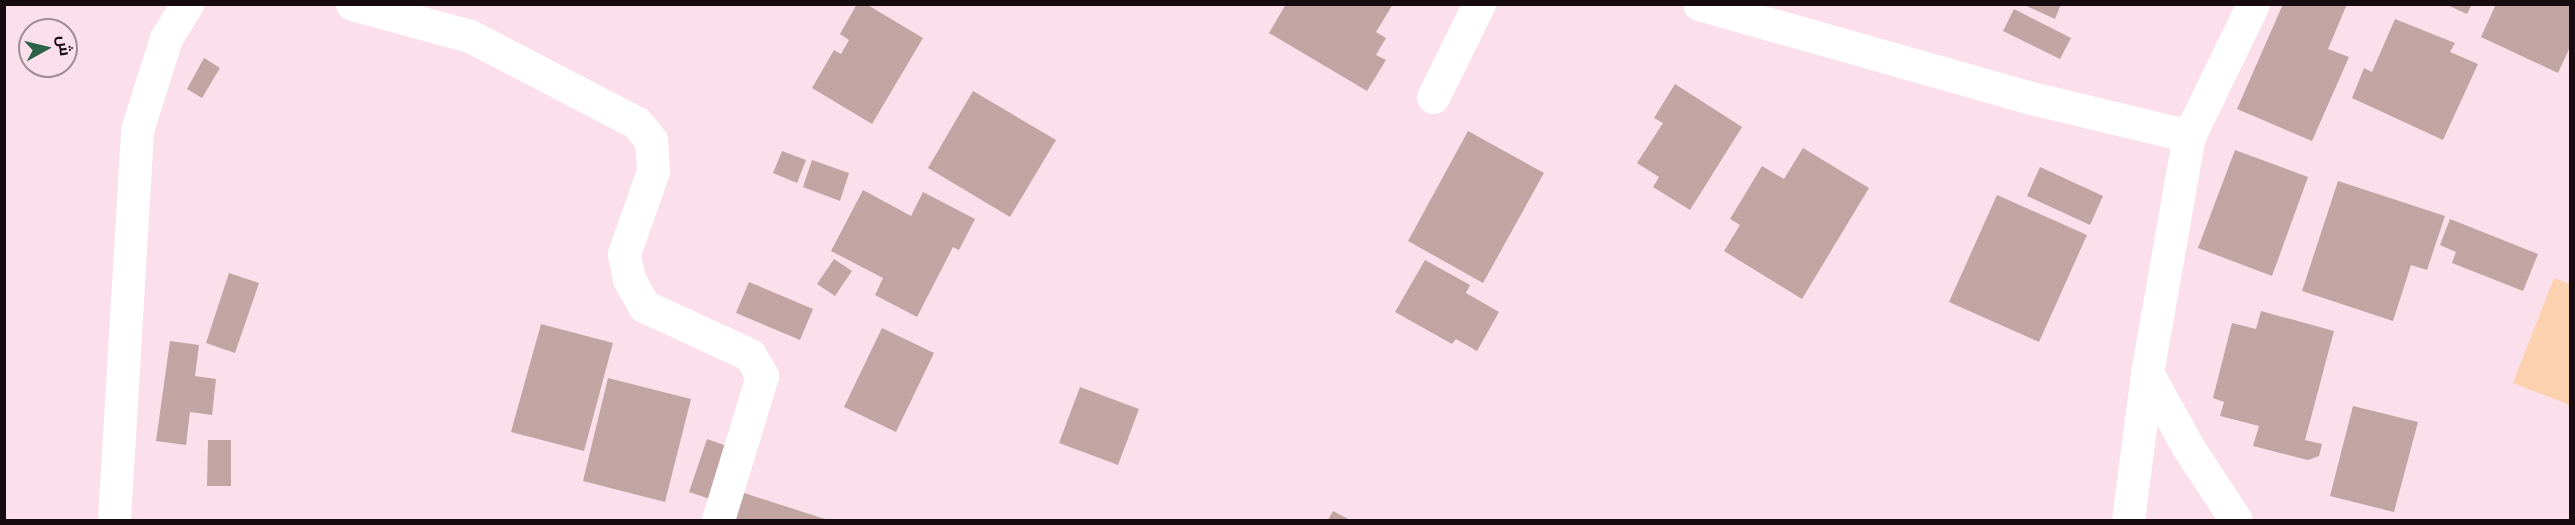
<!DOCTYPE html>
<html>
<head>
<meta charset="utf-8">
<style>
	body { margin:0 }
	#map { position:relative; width:2575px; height:525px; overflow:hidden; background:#fbdfea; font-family:Cabin,Cairo,sans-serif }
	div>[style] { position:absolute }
	.green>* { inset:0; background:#fcd1b0 }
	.building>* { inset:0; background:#c2a5a2 }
	.street>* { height:33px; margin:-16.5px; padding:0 16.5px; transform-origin:16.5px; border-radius:16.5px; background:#fff }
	span { translate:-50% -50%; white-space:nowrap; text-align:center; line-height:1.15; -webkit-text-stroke:5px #fbdfea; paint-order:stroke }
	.frame { position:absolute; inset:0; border:6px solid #160c10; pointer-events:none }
	.north { position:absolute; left:18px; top:18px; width:60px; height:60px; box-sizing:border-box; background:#fbdfea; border:2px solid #9f8b93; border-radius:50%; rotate:82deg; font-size:16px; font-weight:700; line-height:24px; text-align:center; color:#160c10 }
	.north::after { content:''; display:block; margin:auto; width:21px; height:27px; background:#2d6247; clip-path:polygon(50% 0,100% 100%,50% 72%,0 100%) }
</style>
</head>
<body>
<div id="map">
	<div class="green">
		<i style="clip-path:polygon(2554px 278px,2570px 284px,2570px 405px,2513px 383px)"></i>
	</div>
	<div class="building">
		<i style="clip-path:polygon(857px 4px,866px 4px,923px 38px,872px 124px,812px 88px,834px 50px,841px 54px,849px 40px,840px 34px)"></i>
		<i style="clip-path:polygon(1286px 4px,1393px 4px,1376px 32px,1386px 38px,1376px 55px,1386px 60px,1367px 91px,1269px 33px)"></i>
		<i style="clip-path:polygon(2022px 4px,2061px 4px,2055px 19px)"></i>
		<i style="clip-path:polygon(2283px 4px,2347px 4px,2328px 49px,2349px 57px,2312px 141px,2237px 109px)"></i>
		<i style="clip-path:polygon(2445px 4px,2472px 4px,2467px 14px)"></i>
		<i style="clip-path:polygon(2496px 4px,2570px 4px,2570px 47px,2558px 73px,2481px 37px)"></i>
		<i style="clip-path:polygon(2014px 9px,2071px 38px,2060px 59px,2003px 31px)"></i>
		<i style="clip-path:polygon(2395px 19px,2455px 43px,2450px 52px,2478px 64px,2443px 140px,2352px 98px,2364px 68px,2372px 72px)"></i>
		<i style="clip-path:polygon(204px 58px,220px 68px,202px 98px,187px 89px)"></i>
		<i style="clip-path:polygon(1675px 84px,1742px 127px,1690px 210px,1653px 187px,1659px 177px,1637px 163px,1663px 123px,1654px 118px)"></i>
		<i style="clip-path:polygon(973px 91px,1056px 140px,1010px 217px,928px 168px)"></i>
		<i style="clip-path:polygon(1468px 131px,1544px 173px,1483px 283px,1408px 241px)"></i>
		<i style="clip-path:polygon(1803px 148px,1869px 188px,1802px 299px,1724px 251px,1740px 225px,1730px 219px,1762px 166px,1784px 179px)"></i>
		<i style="clip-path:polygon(2235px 150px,2308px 177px,2272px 276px,2198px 248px)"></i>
		<i style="clip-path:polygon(782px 151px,806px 160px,797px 183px,773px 173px)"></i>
		<i style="clip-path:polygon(812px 160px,849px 173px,840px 201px,803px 187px)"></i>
		<i style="clip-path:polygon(2040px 167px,2103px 196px,2090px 225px,2027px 196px)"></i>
		<i style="clip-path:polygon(2338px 181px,2445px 216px,2427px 270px,2411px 265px,2393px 321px,2302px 291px)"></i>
		<i style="clip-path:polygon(863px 190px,911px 216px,923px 192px,975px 219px,959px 250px,953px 247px,917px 317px,875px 295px,883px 278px,831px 251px)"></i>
		<i style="clip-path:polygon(1997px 195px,2087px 235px,2039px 342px,1949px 302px)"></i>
		<i style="clip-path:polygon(2450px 219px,2538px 254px,2523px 291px,2452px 263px,2456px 252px,2440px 245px)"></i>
		<i style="clip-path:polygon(834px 259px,852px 271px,835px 296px,817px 284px)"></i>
		<i style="clip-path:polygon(1425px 260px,1470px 285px,1466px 293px,1499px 312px,1477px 351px,1456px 339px,1452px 344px,1395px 312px)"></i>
		<i style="clip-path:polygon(229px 273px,259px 283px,235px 353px,206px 343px)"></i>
		<i style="clip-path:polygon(749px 282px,813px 309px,800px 340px,736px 313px)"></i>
		<i style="clip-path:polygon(2261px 311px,2334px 331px,2305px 440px,2322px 444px,2319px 456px,2308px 460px,2253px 446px,2259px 426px,2220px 416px,2224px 402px,2213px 398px,2232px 323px,2256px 329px)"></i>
		<i style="clip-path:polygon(541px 324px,613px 343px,584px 451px,511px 432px)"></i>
		<i style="clip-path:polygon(882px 328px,934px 353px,896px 432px,844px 407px)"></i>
		<i style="clip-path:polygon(170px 341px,199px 345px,195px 376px,216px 379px,212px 415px,190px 412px,186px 445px,156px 441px)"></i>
		<i style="clip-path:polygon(608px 378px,691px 399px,665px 502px,583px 481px)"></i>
		<i style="clip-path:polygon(1080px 387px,1139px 409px,1118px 465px,1059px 443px)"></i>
		<i style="clip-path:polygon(2353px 406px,2418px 422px,2394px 512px,2330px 496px)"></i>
		<i style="clip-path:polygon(707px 439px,727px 446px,710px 499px,689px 492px)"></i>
		<i style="clip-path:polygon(208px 440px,231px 440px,231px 486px,207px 486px)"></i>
		<i style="clip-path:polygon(741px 492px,828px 520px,732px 520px)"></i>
		<i style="clip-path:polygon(1333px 511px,1350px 520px,1328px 520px)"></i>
	</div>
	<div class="street">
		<i style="left:352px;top:4px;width:122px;rotate:15.2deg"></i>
		<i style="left:470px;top:36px;width:188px;rotate:27.5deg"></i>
		<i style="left:637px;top:123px;width:22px;rotate:51deg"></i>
		<i style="left:651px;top:140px;width:31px;rotate:86deg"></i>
		<i style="left:653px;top:171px;width:88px;rotate:109.3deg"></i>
		<i style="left:624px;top:254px;width:25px;rotate:79deg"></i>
		<i style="left:629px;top:279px;width:31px;rotate:61deg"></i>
		<i style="left:644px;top:306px;width:117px;rotate:24.8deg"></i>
		<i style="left:750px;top:355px;width:24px;rotate:60deg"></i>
		<i style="left:762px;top:376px;width:151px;rotate:107deg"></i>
		<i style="left:1699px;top:4px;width:341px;rotate:15.8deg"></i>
		<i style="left:2027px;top:97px;width:167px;rotate:13.5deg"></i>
		<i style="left:1433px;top:97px;width:104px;rotate:-63.7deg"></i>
		<i style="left:2147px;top:373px;width:85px;rotate:61deg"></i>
		<i style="left:2188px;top:447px;width:87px;rotate:56.7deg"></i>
		<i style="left:114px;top:520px;width:391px;rotate:-86.6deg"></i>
		<i style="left:137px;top:130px;width:96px;rotate:-72.5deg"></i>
		<i style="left:166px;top:38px;width:40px;rotate:-58deg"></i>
		<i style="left:2128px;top:520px;width:148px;rotate:-82.6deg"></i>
		<i style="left:2147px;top:373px;width:241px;rotate:-80deg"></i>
		<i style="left:2189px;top:136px;width:147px;rotate:-64.1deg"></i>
	</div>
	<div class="frame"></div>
	<div class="north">ش</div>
</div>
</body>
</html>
